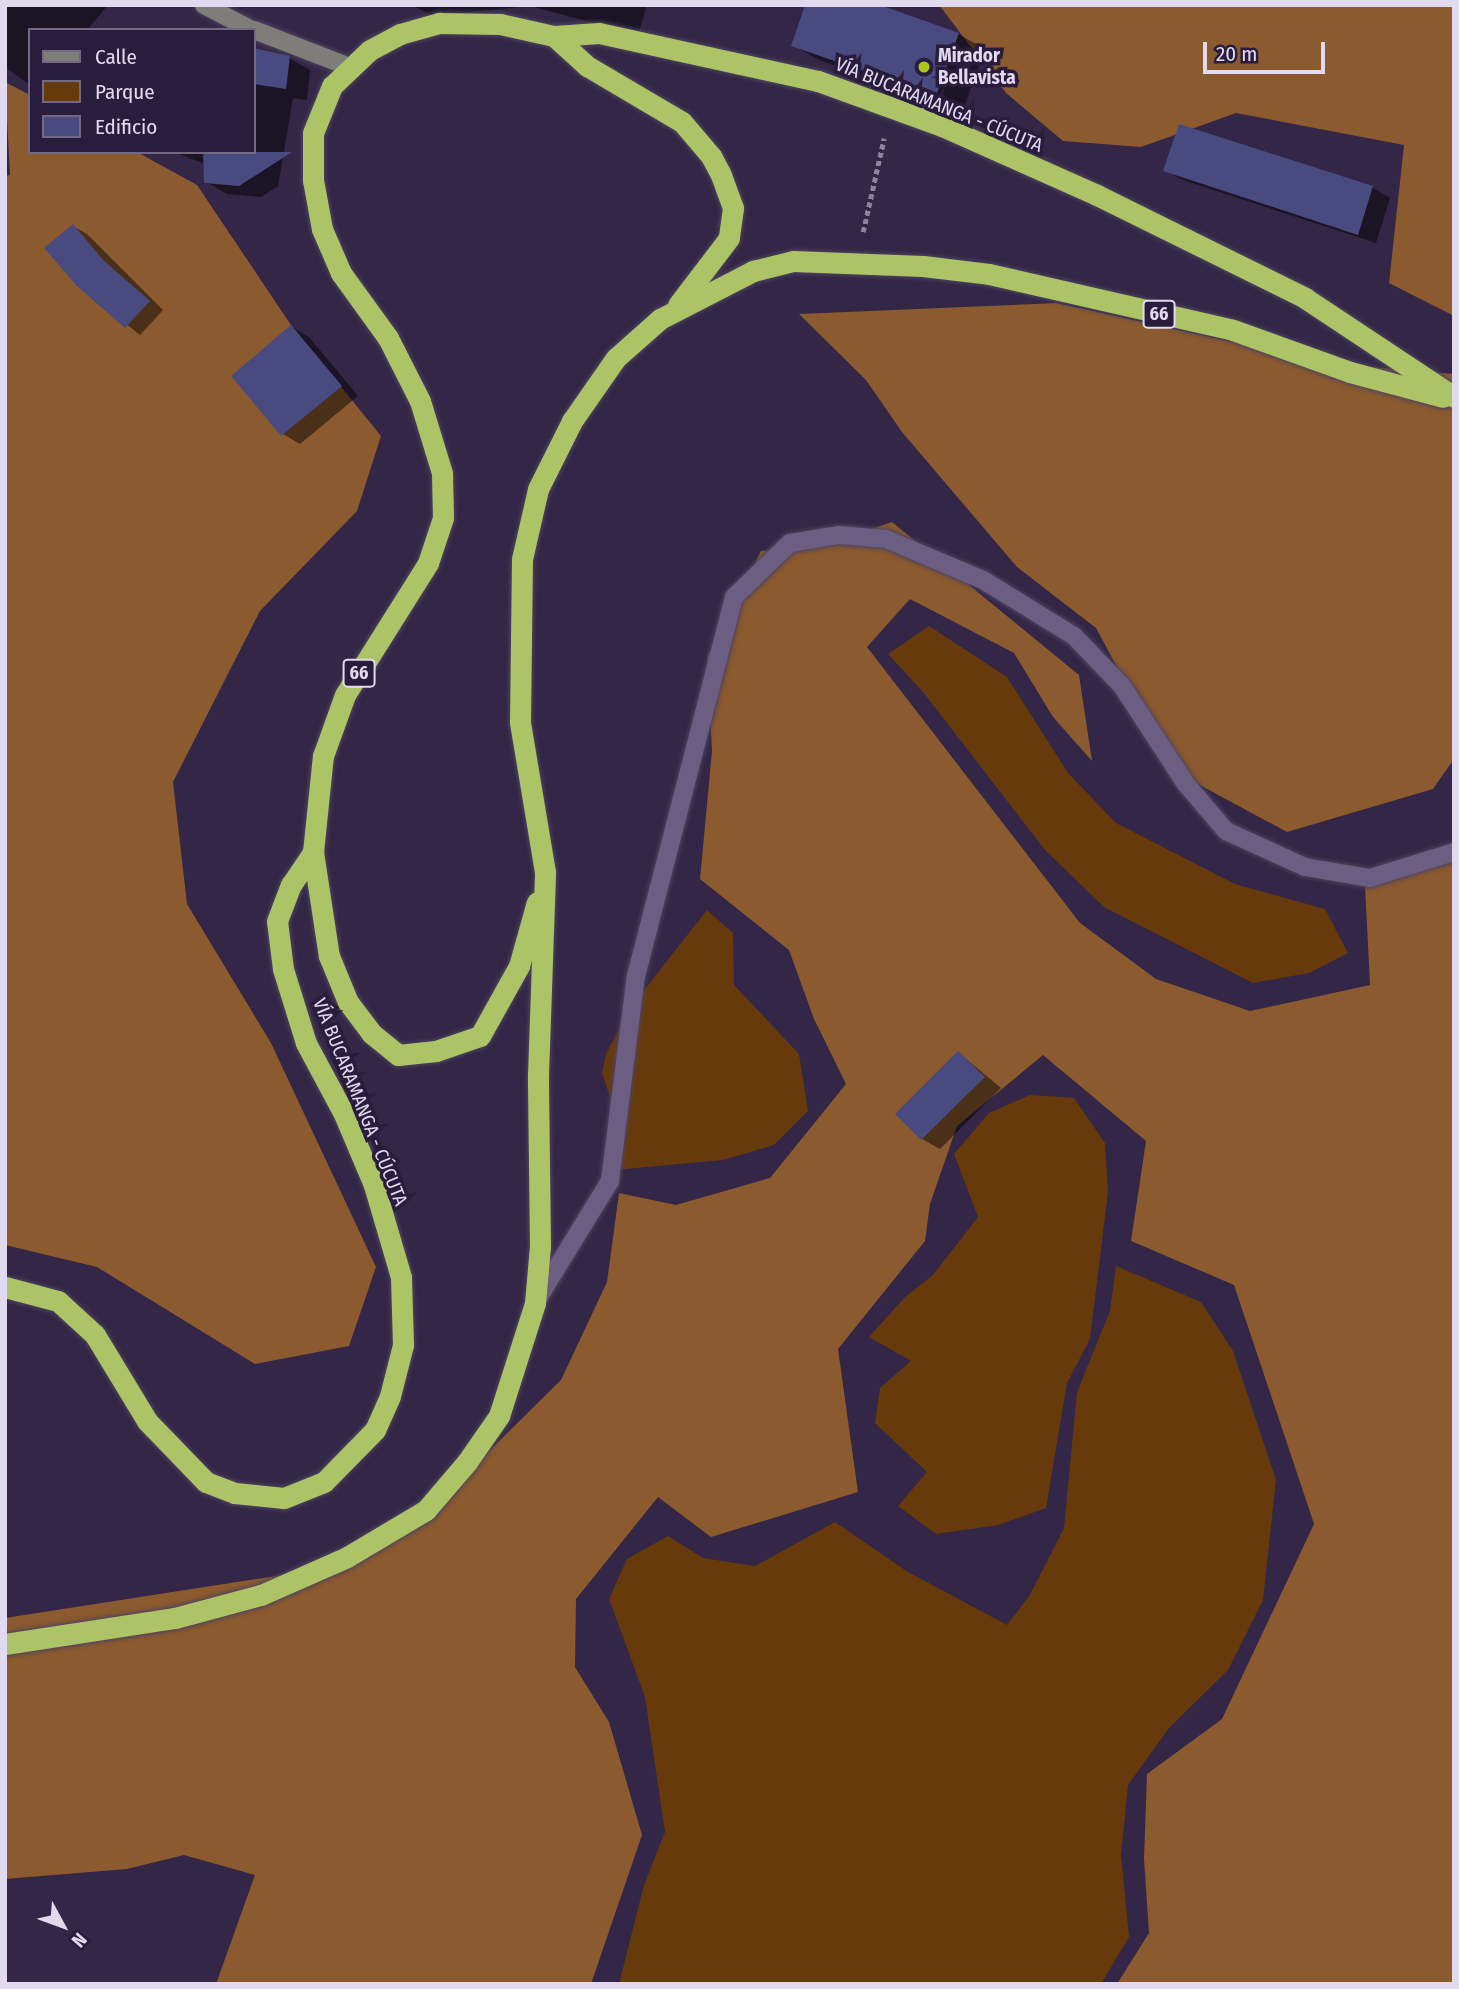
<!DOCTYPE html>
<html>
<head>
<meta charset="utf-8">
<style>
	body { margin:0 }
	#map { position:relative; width:1459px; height:1989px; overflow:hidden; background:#332646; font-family:"Fira Sans Condensed",sans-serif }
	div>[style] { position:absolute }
	.green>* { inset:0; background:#673a0b }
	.forest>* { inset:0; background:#8b5a2e }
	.shadow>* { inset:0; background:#0007 }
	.building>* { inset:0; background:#494a80 }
	.path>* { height:4.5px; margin-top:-2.25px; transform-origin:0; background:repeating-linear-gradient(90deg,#8d839d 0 5px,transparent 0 8.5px) }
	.roads { filter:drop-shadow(0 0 2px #4e435f) drop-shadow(0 0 2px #4e435f) }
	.street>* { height:18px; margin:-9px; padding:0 9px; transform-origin:9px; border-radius:9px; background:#6b5e82 }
	.secondary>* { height:18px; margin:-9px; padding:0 9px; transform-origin:9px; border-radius:9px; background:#7e7d79 }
	.highway>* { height:21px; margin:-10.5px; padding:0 10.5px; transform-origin:10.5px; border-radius:10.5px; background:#acc465 }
	.dots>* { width:19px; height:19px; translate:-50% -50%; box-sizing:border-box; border:4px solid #291c3c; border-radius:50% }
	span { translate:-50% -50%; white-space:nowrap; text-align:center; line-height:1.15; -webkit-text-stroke:7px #291c3c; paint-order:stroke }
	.shield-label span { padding:2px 5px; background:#291c3c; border:2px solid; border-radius:5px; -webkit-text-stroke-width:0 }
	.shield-label { font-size:18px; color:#e1daef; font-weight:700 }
	.poi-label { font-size:19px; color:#e1daef; font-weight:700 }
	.left { translate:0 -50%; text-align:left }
	.street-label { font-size:19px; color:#e1daef }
	.frame { position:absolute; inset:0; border:7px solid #e1daef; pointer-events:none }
	.legend { position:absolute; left:28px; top:28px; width:228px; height:126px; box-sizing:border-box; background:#291c3c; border:2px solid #736884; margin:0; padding:9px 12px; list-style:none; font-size:21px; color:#e1daef }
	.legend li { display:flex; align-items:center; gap:14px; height:35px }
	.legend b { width:35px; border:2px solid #736884 }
	.north { position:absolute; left:28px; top:1891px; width:70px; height:70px; -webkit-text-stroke:5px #291c3c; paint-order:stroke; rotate:131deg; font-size:19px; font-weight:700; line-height:28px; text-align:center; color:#e1daef }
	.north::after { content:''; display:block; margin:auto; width:24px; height:32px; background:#e1daef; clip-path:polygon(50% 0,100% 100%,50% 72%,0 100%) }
	.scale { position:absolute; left:1203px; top:42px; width:122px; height:32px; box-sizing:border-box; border:4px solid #e1daef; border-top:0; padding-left:9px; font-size:21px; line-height:24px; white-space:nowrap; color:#e1daef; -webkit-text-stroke:5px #291c3c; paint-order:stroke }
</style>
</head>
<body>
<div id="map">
	<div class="green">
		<i style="clip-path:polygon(929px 626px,1007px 677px,1068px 773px,1116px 823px,1235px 884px,1325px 909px,1348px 953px,1309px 973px,1253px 983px,1104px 907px,1045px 850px,923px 692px,888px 654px)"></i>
		<i style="clip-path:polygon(707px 910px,733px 933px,734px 985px,799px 1054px,808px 1111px,774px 1145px,723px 1160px,614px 1170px,623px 1136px,602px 1073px,606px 1054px,630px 1008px)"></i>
		<i style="clip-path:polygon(1030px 1095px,1074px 1098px,1105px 1143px,1108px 1192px,1090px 1339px,1067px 1383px,1046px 1508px,998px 1525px,936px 1534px,898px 1506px,927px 1472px,875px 1423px,880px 1388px,911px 1361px,869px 1337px,905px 1297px,933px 1275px,978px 1217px,954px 1154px,989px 1113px)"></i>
		<i style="clip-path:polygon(1116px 1266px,1201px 1302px,1233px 1351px,1276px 1480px,1263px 1600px,1228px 1670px,1169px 1728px,1128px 1785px,1121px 1855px,1129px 1937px,1101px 1984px,619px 1984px,644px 1885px,665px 1832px,645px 1697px,609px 1599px,627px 1559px,668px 1536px,703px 1558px,755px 1566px,835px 1522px,908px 1572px,1007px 1625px,1030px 1595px,1064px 1528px,1077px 1392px,1110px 1311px)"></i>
	</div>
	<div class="forest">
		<i style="clip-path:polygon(939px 5px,1454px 5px,1454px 316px,1389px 283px,1404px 145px,1236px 113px,1141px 147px,1063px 141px,1006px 93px)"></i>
		<i style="clip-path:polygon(5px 82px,30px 95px,30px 152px,137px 152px,197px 185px,291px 325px,381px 436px,357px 511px,260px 611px,173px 782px,187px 904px,271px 1043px,376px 1267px,349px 1346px,255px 1364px,97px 1267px,5px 1245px,5px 176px,10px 175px)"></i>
		<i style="clip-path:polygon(1056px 303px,1332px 364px,1454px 374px,1454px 759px,1433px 789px,1287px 832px,1172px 770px,1096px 628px,1017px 567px,902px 432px,866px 380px,799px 314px)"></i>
		<i style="clip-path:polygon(892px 522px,1079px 675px,1092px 761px,1053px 717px,1014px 653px,910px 599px,867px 647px,1080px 923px,1156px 979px,1250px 1011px,1370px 985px,1365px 886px,1454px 846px,1454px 1984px,1117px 1984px,1149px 1933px,1144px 1859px,1147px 1774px,1222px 1719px,1314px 1524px,1234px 1285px,1131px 1241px,1146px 1141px,1043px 1055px,957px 1126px,930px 1204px,925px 1241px,838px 1349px,858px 1492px,711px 1537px,658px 1497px,576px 1599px,575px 1667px,609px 1722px,642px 1835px,591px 1984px,216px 1984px,255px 1875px,184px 1855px,127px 1869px,5px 1879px,5px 1618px,289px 1574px,400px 1539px,561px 1380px,607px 1282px,619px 1193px,676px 1205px,770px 1178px,846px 1084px,814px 1019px,789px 950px,700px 879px,712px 751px,707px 657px,761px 551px,833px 542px)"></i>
	</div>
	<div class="shadow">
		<i style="clip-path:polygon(5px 5px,108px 5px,87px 30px,30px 30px,30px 85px,5px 67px)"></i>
		<i style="clip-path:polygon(412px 5px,647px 5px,638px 35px,530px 6px,432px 16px)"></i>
		<i style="clip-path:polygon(875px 5px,958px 34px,985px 49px,963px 110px,819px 60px,793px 45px)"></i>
		<i style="clip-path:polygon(254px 50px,289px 58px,310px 70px,307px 100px,293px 98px,278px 186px,261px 197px,227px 194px,206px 182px,205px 164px,174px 152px,254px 152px)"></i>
		<i style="clip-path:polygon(1180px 126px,1373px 188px,1390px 198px,1376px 243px,1183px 180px,1165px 170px)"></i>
		<i style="clip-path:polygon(73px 226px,87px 234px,163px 310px,140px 335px,78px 285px)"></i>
		<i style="clip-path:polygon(292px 327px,309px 337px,358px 396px,300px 444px,283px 434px)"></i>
		<i style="clip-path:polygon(959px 1053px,1001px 1088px,940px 1149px,922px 1139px)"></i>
	</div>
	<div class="building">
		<i style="clip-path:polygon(805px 5px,880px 5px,959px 33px,936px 96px,791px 46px)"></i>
		<i style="clip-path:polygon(254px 48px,290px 56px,286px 89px,254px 84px)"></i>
		<i style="clip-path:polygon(1179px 124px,1373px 186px,1358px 235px,1163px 171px)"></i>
		<i style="clip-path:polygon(203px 152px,292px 152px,239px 186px,204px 183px)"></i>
		<i style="clip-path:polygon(73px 224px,103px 260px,150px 301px,125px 328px,77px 286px,44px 248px)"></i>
		<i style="clip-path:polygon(291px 325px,342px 386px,281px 436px,231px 376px)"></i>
		<i style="clip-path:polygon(958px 1051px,985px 1077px,921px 1140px,895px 1114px)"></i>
	</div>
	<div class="path">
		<i style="left:863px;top:232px;width:96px;rotate:-77.4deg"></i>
	</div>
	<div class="roads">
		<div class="street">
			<i style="left:535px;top:1303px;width:143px;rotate:-58.4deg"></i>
			<i style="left:610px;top:1181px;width:207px;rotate:-82.8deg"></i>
			<i style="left:636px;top:976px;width:391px;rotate:-75.5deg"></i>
			<i style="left:734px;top:597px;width:78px;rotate:-44deg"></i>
			<i style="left:790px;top:543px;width:50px;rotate:-9.3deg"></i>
			<i style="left:839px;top:535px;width:47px;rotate:4.9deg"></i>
			<i style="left:886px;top:539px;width:105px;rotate:22.9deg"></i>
			<i style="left:983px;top:580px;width:107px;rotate:31.6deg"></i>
			<i style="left:1074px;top:636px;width:69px;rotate:46.2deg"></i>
			<i style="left:1122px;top:686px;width:117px;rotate:56.9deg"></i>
			<i style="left:1186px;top:784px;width:62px;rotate:49.6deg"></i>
			<i style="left:1226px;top:831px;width:87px;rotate:24.5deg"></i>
			<i style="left:1305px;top:867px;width:66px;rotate:9.6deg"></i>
			<i style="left:1370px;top:878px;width:88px;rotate:-17.2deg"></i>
		</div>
		<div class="secondary">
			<i style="left:204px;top:5px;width:54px;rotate:27.5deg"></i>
			<i style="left:254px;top:30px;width:103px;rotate:21.1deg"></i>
		</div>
		<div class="highway">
			<i style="left:554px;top:36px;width:45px;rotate:42.3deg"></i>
			<i style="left:587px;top:66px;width:110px;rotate:30.5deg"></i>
			<i style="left:682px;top:122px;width:45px;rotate:49.5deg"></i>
			<i style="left:711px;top:156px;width:21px;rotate:62deg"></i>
			<i style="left:721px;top:175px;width:35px;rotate:70deg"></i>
			<i style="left:733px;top:208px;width:30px;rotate:98deg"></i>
			<i style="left:729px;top:238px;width:84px;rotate:127.3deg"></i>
			<i style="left:313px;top:852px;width:105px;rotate:81.3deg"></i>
			<i style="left:329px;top:956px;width:50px;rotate:67.6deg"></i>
			<i style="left:348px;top:1002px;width:39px;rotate:53deg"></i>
			<i style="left:371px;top:1033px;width:35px;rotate:39deg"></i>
			<i style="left:398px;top:1055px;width:38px;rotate:-6deg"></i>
			<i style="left:436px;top:1051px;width:46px;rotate:-18.8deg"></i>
			<i style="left:480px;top:1036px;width:80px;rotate:-60.9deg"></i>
			<i style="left:519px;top:966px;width:66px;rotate:-74.3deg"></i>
			<i style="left:5px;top:1287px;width:55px;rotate:14.8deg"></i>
			<i style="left:58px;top:1301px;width:50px;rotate:42.6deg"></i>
			<i style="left:95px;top:1335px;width:100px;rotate:58.8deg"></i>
			<i style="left:147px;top:1421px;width:85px;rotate:46deg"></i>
			<i style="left:206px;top:1482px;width:31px;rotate:21deg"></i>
			<i style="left:235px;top:1493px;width:49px;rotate:5.8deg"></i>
			<i style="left:284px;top:1498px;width:43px;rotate:-21.8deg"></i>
			<i style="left:324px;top:1482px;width:73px;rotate:-45.6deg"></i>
			<i style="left:375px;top:1430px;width:37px;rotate:-66deg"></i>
			<i style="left:390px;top:1396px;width:53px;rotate:-75.7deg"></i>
			<i style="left:403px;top:1345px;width:68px;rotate:-91.7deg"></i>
			<i style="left:401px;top:1277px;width:96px;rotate:-106.4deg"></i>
			<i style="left:374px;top:1185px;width:77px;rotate:-112.9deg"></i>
			<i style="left:344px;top:1114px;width:81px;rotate:-118.2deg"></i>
			<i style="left:306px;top:1043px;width:77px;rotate:-107.3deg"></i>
			<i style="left:283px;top:969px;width:48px;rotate:-97.1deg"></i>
			<i style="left:277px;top:921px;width:39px;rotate:-69deg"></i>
			<i style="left:291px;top:885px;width:40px;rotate:-56deg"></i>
			<i style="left:313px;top:852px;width:97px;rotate:-84.1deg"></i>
			<i style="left:323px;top:756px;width:65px;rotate:-70.2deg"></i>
			<i style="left:345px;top:695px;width:156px;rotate:-57.8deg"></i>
			<i style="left:428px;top:563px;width:47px;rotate:-71.6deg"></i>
			<i style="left:443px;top:518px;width:45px;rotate:-91.3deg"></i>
			<i style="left:442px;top:473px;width:75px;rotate:-107deg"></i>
			<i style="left:420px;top:401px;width:71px;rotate:-116.9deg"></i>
			<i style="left:388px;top:338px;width:80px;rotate:-125.9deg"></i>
			<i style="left:341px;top:273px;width:48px;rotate:-113.4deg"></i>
			<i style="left:322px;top:229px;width:50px;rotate:-100.4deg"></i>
			<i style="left:313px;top:180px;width:47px;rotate:-90deg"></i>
			<i style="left:313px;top:133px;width:51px;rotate:-68deg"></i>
			<i style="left:332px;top:86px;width:52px;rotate:-43.5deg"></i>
			<i style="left:370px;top:50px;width:34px;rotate:-28deg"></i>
			<i style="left:400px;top:34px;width:41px;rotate:-15.8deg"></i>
			<i style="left:439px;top:23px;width:61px;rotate:0.9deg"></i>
			<i style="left:500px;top:24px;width:55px;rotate:12.5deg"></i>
			<i style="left:554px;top:36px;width:45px;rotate:-3.8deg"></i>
			<i style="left:599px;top:33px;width:224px;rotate:12.4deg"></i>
			<i style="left:818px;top:81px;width:132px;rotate:19.9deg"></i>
			<i style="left:942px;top:126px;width:170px;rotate:24deg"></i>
			<i style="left:1097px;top:195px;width:232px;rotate:26.3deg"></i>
			<i style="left:1305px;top:298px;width:179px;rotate:33.6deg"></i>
			<i style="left:5px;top:1644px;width:172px;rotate:-8.7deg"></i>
			<i style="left:175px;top:1618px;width:89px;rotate:-15deg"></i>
			<i style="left:261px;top:1595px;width:94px;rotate:-23.8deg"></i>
			<i style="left:347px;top:1557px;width:92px;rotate:-30.7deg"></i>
			<i style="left:426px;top:1510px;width:63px;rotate:-49.5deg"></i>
			<i style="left:467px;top:1462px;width:56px;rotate:-55.2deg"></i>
			<i style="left:499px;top:1416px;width:119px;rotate:-72.3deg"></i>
			<i style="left:535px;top:1303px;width:57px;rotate:-85deg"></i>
			<i style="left:540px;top:1246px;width:171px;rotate:-90.7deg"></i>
			<i style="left:538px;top:1075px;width:203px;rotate:-88deg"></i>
			<i style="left:545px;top:872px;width:152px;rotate:-99.5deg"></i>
			<i style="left:520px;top:722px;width:163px;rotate:-89.3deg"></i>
			<i style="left:522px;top:559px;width:72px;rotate:-77.1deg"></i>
			<i style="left:538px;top:489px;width:76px;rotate:-63.4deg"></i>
			<i style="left:572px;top:421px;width:77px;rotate:-55.1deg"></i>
			<i style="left:616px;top:358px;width:59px;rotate:-41.6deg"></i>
			<i style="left:660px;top:319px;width:105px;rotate:-27.3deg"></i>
			<i style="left:753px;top:271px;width:41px;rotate:-14deg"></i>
			<i style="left:793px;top:261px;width:130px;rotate:2.2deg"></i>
			<i style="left:923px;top:266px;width:66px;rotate:6.9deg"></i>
			<i style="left:989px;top:274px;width:250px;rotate:12.9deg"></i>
			<i style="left:1233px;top:330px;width:124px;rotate:19.7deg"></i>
			<i style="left:1350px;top:372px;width:96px;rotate:15deg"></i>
		</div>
	</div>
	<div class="dots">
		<i style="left:924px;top:67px;background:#a7c71e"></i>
	</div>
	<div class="shield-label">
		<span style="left:1159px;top:314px">66</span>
		<span style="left:359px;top:673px">66</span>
	</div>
	<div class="poi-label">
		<span class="left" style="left:938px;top:67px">Mirador<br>Bellavista</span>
	</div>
	<div class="street-label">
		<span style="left:939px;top:105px;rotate:22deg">VÍA BUCARAMANGA - CÚCUTA</span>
		<span style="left:360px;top:1102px;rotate:68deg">VÍA BUCARAMANGA - CÚCUTA</span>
	</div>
	<div class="frame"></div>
	<ul class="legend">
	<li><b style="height:9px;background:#7e7d79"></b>Calle</li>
	<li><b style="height:19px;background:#673a0b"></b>Parque</li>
	<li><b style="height:19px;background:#494a80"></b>Edificio</li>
	</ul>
	<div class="north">N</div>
	<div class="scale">20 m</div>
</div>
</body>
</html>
